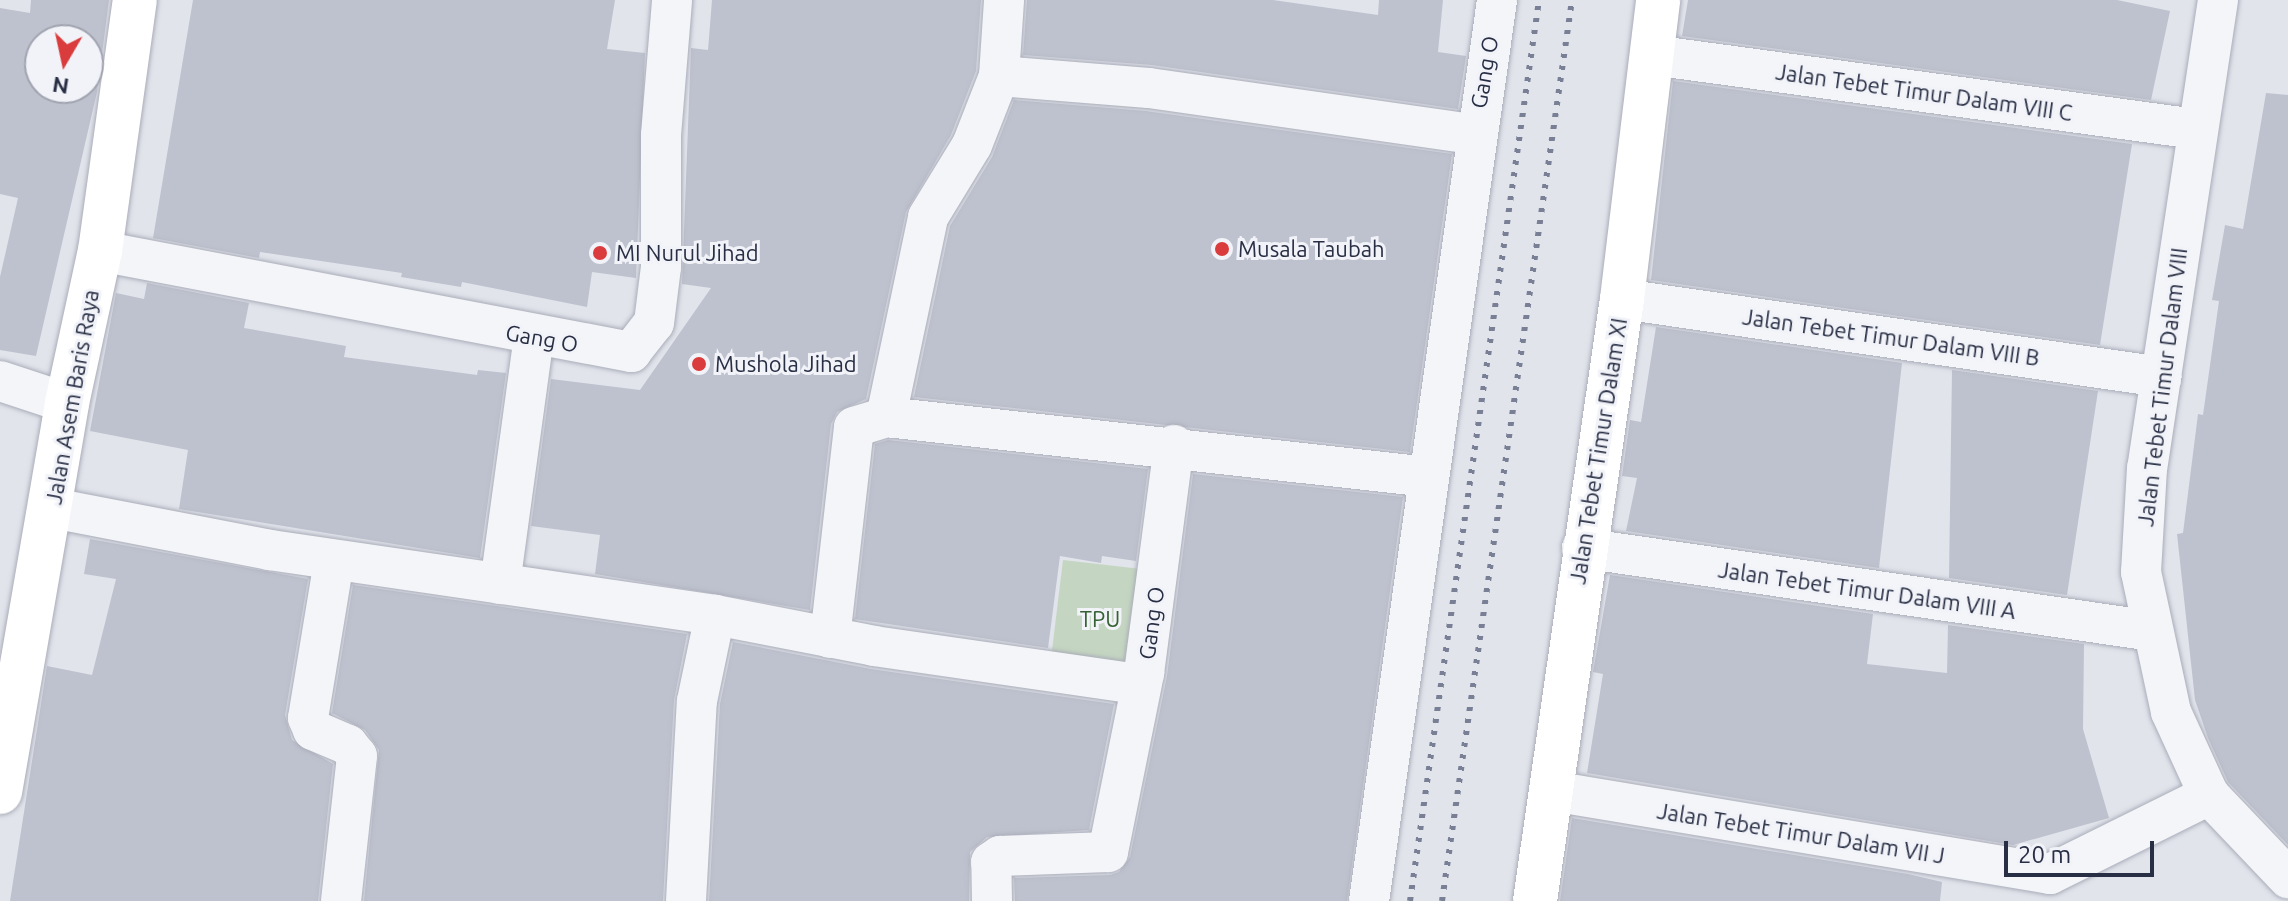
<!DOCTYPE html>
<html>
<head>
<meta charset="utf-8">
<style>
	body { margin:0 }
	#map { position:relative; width:2288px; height:901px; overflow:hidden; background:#e1e4eb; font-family:Ubuntu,sans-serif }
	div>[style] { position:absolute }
	.green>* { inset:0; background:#c4d6c1 }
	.building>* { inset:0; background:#bec2ce }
	.roads { filter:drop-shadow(0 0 2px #aaadb9) drop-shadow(0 0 2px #aaadb9) }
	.street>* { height:40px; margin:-20px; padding:0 20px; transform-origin:20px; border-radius:20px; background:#f4f5f9 }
	.secondary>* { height:44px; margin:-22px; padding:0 22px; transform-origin:22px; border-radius:22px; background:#fff }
	.rail>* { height:6px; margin-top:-3px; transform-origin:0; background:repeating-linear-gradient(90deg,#798096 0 4px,transparent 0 12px) }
	.dots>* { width:22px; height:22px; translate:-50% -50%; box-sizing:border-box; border:4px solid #f1f3f8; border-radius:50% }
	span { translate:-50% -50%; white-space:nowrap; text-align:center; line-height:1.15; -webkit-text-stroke:6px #f1f3f8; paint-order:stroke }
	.street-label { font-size:22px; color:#282e44 }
	.poi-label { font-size:22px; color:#282e44 }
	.left { translate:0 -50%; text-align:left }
	.park-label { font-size:22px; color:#366134 }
	.north { position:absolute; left:24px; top:24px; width:80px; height:80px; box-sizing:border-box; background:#f1f3f8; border:2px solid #a1a4b0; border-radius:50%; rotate:189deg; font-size:22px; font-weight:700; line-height:32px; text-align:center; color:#282e44 }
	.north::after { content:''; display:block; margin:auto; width:28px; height:36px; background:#da3c3d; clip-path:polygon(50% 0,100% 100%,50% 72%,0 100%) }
	.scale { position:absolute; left:2004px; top:841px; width:150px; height:36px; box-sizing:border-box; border:4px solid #282e44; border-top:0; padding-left:10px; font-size:24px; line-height:28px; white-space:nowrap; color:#282e44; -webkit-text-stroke:6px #f1f3f8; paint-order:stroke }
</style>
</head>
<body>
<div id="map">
	<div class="green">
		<i style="clip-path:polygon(1063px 560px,1150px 570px,1138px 677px,1050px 667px)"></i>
	</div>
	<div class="building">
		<i style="clip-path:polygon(evenodd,31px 0,109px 0,97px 92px,36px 356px,0 350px,0 277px,18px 198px,0 194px,0 8px,30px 13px,31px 0,40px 40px,88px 40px,88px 88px,40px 88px,40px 40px)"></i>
		<i style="clip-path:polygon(193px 0,615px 0,607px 49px,645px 53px,636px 278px,592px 272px,587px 307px,462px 282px,461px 287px,401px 277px,402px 273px,260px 252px,259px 258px,153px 238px)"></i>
		<i style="clip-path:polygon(712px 0,981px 0,976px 71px,951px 135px,906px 212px,866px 399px,837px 412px,831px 424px,810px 610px,595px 574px,600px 535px,531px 526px,551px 379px,640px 390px,711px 288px,682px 284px,691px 48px,708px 50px)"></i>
		<i style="clip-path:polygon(1027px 0,1273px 0,1378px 15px,1379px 0,1443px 0,1438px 52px,1466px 56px,1458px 109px,1152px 65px,1023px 55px)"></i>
		<i style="clip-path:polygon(1688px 0,2117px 0,2170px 11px,2151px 100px,1682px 36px)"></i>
		<i style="clip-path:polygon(1673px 81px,2132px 144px,2100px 345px,1651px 280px)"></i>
		<i style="clip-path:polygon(2266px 93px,2288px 95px,2288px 845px,2228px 782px,2208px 738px,2195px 700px,2177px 534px,2183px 533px,2198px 414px,2203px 415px,2219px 301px,2212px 300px,2225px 225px,2243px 229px)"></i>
		<i style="clip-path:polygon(1014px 100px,1146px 111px,1452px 154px,1410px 452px,914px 397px,950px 226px,992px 157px)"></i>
		<i style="clip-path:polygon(147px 283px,249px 303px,244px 328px,346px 346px,344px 357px,477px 375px,478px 370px,506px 373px,480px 558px,179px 509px,188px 450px,90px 431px,116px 293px,144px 299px)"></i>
		<i style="clip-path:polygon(1656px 327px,1902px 363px,1879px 568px,1626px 531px,1637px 478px,1622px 476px,1630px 420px,1641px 422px)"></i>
		<i style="clip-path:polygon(1952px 370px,2098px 391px,2067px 595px,1949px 578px)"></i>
		<i style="clip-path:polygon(888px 440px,1148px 469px,1136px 561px,1102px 556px,1101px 563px,1060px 556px,1048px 648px,855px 619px,875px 444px)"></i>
		<i style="clip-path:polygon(1193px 474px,1403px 497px,1347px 901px,1015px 901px,1014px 878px,1110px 875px,1119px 872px,1130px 857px,1167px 676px)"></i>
		<i style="clip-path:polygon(90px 539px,308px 579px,285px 715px,292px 740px,333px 764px,318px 901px,10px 901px,47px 666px,92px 675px,116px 579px,84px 574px)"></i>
		<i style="clip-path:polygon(1610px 575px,1873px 614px,1867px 664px,1947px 673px,1948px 625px,2084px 644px,2083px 729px,2109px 818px,2013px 845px,1587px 773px,1603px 674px,1593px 672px)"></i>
		<i style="clip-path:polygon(353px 585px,687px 634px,674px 700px,663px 901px,364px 901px,379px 750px,365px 730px,332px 713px)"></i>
		<i style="clip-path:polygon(733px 642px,871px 669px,1114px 704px,1089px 830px,987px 837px,970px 852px,969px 901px,709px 901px,720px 704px)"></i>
		<i style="clip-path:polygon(1572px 818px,1908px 874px,1942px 882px,1940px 901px,1560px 901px)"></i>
	</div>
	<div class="roads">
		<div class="street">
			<i style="left:2218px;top:0;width:473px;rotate:98.6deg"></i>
			<i style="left:2147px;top:468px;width:104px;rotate:93.3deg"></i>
			<i style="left:2141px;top:572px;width:143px;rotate:77.9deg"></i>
			<i style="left:2171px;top:712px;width:91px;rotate:65.4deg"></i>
			<i style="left:2209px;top:795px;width:115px;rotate:46.4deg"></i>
			<i style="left:1652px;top:55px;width:549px;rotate:7.75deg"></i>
			<i style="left:999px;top:76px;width:150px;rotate:4.6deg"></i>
			<i style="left:1149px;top:88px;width:328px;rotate:8.1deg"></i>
			<i style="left:100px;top:251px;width:541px;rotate:10.77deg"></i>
			<i style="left:631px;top:352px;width:37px;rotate:-52deg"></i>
			<i style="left:654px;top:323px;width:56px;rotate:-82.9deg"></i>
			<i style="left:661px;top:267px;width:132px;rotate:-90deg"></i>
			<i style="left:661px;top:135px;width:135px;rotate:-85.3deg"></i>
			<i style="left:1622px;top:299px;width:545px;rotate:8.23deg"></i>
			<i style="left:0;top:381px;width:71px;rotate:18.2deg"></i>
			<i style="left:886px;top:417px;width:204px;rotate:-78.1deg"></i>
			<i style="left:928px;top:217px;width:84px;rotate:-58.6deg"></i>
			<i style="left:972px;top:145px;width:74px;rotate:-68.6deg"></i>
			<i style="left:999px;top:76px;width:76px;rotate:-86.2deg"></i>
			<i style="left:52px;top:508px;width:222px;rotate:10.9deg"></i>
			<i style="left:270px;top:550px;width:450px;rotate:8.3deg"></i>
			<i style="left:715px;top:615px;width:162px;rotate:11deg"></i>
			<i style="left:874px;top:646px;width:260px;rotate:8.2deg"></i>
			<i style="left:1131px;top:683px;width:12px;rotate:-24deg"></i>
			<i style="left:1582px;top:548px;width:576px;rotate:8.28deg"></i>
			<i style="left:334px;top:561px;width:159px;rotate:99.4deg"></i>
			<i style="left:308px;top:718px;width:13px;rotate:67deg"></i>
			<i style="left:313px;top:730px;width:38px;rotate:23deg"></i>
			<i style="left:348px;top:745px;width:14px;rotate:51deg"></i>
			<i style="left:357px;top:756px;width:146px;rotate:96.3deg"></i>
			<i style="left:500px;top:584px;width:250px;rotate:-82.2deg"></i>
			<i style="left:830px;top:638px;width:212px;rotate:-83.5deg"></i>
			<i style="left:854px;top:427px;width:34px;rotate:-17deg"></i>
			<i style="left:886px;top:417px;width:546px;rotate:6.31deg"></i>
			<i style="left:1552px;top:791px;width:505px;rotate:9.46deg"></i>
			<i style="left:2050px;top:874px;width:178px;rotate:-26.4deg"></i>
			<i style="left:686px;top:901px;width:200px;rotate:-86.9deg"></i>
			<i style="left:697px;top:701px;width:88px;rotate:-78.2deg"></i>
			<i style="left:992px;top:901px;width:39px;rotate:-91deg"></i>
			<i style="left:991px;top:862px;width:11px;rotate:-34deg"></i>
			<i style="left:1000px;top:856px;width:108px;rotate:-2.1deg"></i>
			<i style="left:1108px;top:852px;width:183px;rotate:-78.6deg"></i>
			<i style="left:1144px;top:673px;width:230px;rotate:-82.5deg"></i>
			<i style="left:1369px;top:901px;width:910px;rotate:-81.91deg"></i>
		</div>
		<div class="secondary">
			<i style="left:0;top:792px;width:395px;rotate:-80.2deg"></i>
			<i style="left:67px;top:403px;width:156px;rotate:-77.8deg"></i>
			<i style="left:100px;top:251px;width:253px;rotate:-82.1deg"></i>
			<i style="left:1535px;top:901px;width:608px;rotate:-81.78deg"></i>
			<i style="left:1622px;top:299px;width:301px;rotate:-83.1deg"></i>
		</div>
	</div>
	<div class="rail">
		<i style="left:1410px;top:901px;width:910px;rotate:-81.85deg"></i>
		<i style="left:1442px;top:901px;width:910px;rotate:-81.79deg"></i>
	</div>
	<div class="dots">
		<i style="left:1222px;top:249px;background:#da3c3d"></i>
		<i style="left:600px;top:253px;background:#da3c3d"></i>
		<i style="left:699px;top:364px;background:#da3c3d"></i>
	</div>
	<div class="street-label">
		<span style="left:1484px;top:72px;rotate:-80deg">Gang O</span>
		<span style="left:1924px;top:92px;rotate:8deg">Jalan Tebet Timur Dalam VIII C</span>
		<span style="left:1891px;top:337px;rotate:8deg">Jalan Tebet Timur Dalam VIII B</span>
		<span style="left:542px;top:338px;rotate:10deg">Gang O</span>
		<span style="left:2162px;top:387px;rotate:-83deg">Jalan Tebet Timur Dalam VIII</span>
		<span style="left:72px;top:397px;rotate:-80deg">Jalan Asem Baris Raya</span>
		<span style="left:1598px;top:451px;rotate:-81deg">Jalan Tebet Timur Dalam XI</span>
		<span style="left:1867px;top:590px;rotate:8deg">Jalan Tebet Timur Dalam VIII A</span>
		<span style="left:1151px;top:623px;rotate:-82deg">Gang O</span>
		<span style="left:1801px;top:833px;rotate:9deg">Jalan Tebet Timur Dalam VII J</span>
	</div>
	<div class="poi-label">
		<span class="left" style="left:1238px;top:249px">Musala Taubah</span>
		<span class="left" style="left:616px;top:253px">MI Nurul Jihad</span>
		<span class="left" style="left:715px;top:364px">Mushola Jihad</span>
	</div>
	<div class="park-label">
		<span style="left:1100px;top:619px">TPU</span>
	</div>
	<div class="north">N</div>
	<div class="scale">20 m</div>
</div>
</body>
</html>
